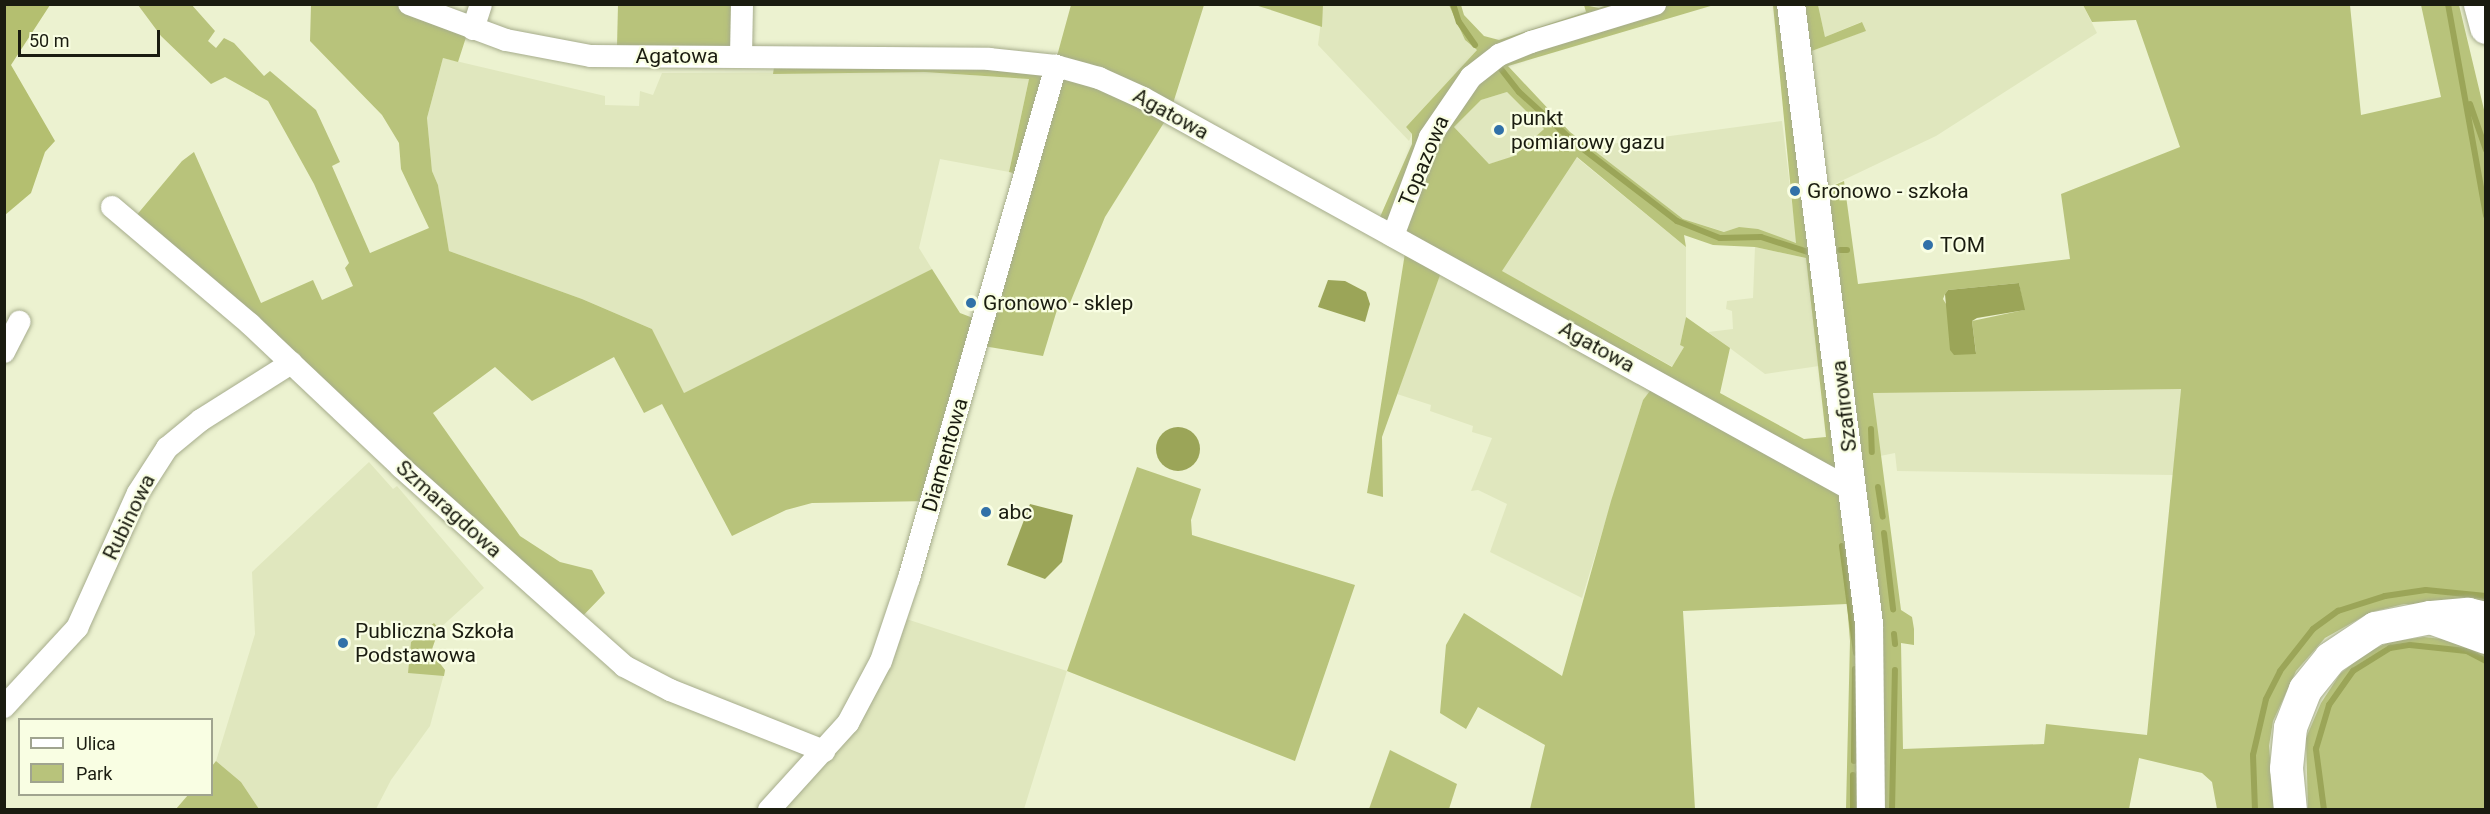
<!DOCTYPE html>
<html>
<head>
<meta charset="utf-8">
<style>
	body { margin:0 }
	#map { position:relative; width:2490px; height:814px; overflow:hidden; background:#ecf2d0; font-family:Roboto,sans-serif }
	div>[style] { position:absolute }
	.built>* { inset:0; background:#e0e7be }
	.green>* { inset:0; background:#b8c37b }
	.forest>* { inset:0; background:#b4bf70 }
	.water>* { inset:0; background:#9ba558 }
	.round { border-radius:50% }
	.stream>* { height:6px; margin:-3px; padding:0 3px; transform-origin:3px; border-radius:3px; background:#9ba558 }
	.roads { filter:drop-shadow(0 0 2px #a6ac8c) drop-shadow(0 0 2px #a6ac8c) }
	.minor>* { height:22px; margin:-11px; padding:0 11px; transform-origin:11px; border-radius:11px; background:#fff }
	.tertiary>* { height:28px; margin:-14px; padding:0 14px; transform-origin:14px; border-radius:14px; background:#fff }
	.trunk>* { height:33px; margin:-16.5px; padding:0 16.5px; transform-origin:16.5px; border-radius:16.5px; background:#fff }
	.motorway>* { height:33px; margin:-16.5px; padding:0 16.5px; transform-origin:16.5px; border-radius:16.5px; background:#fff }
	.dots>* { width:16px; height:16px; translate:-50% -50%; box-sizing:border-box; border:3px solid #f9fee3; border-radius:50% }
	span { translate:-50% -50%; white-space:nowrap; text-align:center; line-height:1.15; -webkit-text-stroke:4.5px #f9fee3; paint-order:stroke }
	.street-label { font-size:21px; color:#1a1c10 }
	.poi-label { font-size:21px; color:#1a1c10 }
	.left { translate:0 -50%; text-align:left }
	.frame { position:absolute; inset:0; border:6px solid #1a1c10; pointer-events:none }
	.legend { position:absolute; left:18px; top:718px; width:195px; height:78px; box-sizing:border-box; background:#f9fee3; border:2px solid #a0a48f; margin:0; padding:8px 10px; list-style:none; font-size:18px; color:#1a1c10 }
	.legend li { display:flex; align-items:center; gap:12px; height:30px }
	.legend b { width:30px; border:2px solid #a0a48f }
	.scale { position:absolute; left:18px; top:30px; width:142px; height:27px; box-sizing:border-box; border:3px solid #1a1c10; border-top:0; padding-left:8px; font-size:18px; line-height:21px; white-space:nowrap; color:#1a1c10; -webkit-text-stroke:4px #f9fee3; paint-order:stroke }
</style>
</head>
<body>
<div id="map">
	<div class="built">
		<i style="clip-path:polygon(1449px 4px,1465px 40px,1477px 50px,1406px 127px,1412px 134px,1409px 141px,1318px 45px,1323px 5px)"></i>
		<i style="clip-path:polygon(1818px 5px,2083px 5px,2097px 33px,1936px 136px,1816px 193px,1798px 56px,1865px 31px,1861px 22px,1825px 37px)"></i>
		<i style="clip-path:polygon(443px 58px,605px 96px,605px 105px,639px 106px,640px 91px,653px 95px,662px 73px,925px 72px,1029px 79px,1009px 172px,940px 159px,919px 248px,932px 269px,684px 393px,652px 329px,582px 299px,449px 251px,438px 185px,432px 171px,427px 118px)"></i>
		<i style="clip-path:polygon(1507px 92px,1544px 129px,1514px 157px,1489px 164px,1454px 127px,1481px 100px)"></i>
		<i style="clip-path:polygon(1782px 121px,1797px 243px,1739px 227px,1725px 232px,1683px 219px,1588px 147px)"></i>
		<i style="clip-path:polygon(1576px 157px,1686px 247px,1686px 317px,1680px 345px,1684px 347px,1673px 367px,1501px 271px)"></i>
		<i style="clip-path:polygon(1755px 247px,1806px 258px,1819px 366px,1765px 374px,1708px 332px,1733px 329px,1732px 311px,1726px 309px,1727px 301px,1753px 298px)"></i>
		<i style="clip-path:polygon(1444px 263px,1652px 388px,1643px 400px,1582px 598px,1490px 552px,1507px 504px,1478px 490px,1471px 491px,1492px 438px,1472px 432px,1473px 426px,1430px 411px,1431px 405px,1397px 394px)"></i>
		<i style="clip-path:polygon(2181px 389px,2173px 475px,1897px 471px,1895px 453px,1880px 456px,1873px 392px)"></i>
		<i style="clip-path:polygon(369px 462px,393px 489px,397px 486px,484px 588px,439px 629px,431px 652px,445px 670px,430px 726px,391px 780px,376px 809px,259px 809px,241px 782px,216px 761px,255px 634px,252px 572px)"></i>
		<i style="clip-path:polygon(897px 616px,1067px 671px,1024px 809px,769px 810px,839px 734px)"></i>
	</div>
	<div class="green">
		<i style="clip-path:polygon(191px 4px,215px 31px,208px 41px,216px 48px,224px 38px,234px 43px,264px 76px,270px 71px,316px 110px,340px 162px,332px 166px,370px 253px,429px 228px,401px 169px,399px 143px,382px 115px,310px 41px,311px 5px,409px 5px,469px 28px,458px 62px,443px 58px,427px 118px,432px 171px,438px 185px,449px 251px,582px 299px,652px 329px,684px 393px,932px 269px,960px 313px,973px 318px,1025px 176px,1009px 172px,1029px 79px,925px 72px,773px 74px,774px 67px,1057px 56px,1071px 5px,1204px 5px,1170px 113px,1105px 217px,1070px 303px,1060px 300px,1043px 356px,977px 345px,931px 501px,812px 503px,786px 510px,732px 536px,662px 404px,644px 413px,614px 357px,532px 401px,495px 367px,433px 413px,520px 536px,560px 562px,592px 570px,605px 593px,575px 624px,130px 223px,182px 161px,194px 152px,261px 303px,313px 280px,322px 300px,353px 286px,345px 268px,349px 263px,314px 184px,268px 101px,225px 77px,211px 84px,161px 36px,138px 5px)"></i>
		<i style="clip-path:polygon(evenodd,1610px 4px,1714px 5px,1508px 66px,1570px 132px,1683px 219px,1724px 232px,1739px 227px,1758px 229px,1796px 243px,1773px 5px,1818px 5px,1825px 37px,1862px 22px,1866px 31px,1798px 56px,1817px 193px,1844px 181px,1858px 284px,2070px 259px,2061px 194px,2180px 147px,2136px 20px,2092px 22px,2083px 5px,2350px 5px,2361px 115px,2441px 97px,2421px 5px,2459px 5px,2486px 118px,2485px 608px,2404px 604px,2371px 612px,2325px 638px,2296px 671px,2273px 721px,2269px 746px,2274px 809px,2217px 809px,2212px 782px,2202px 773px,2139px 758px,2129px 809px,1846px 809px,1850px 641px,1847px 604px,1683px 611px,1695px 809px,1530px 809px,1545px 745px,1478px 707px,1466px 729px,1440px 713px,1446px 645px,1464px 613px,1562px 676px,1611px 501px,1643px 400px,1652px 388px,1444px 264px,1382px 437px,1383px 497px,1367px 493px,1405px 253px,1380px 217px,1412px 144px,1412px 134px,1406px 127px,1477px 50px,1465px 40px,1449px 5px,1461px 5px,1464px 15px,1484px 36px,1499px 40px,1586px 12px,1584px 5px,1599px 8px,1610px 4px,1507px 92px,1544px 129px,1514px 156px,1489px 164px,1454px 127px,1481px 100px,1507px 92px,1610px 4px,1577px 157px,1686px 247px,1684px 235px,1713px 245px,1755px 247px,1806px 258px,1826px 437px,1804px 439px,1720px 393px,1730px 348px,1686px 317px,1680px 345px,1684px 347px,1672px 367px,1502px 271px,1577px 157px,1610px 4px,2019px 283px,2024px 310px,1972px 321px,1976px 353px,1943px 299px,1945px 294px,1948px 290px,2019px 283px,1610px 4px,2181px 389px,2147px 735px,2046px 724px,2044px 744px,1903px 749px,1901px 643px,1914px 645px,1914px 629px,1912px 617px,1901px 610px,1873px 393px,2181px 389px)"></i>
		<i style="clip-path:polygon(618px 5px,742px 5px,741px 56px,617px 46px)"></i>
		<i style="clip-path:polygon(1255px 5px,1323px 5px,1322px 27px,1268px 9px)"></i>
		<i style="clip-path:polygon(1137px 467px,1201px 489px,1191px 520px,1192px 535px,1355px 585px,1295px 761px,1067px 671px)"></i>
		<i style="clip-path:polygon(434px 623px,439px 629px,431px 652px,445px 670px,444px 676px,408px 673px,411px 642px)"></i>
		<i style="clip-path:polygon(2424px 637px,2460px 641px,2485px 653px,2485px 809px,2308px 809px,2306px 738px,2321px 703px,2340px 674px,2367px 652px,2390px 642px)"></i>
		<i style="clip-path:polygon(1390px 750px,1457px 784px,1449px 809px,1369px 809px)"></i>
		<i style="clip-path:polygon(216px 761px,241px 782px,259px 809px,176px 809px,188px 795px,212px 794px,212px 766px)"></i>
	</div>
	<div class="forest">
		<i style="clip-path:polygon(5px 4px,50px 5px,11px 65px,55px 141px,45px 152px,31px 193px,5px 215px)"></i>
	</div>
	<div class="water">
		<i style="clip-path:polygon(1328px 280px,1345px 281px,1366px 292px,1370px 304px,1365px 322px,1318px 307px)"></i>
		<i style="clip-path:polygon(2019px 283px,2025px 310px,1977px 318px,1972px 321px,1976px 354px,1954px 355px,1950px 350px,1945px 294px,1948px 290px)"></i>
		<i class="round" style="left:1156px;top:427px;width:44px;height:44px"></i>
		<i style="clip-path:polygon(1030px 504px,1073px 515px,1062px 562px,1045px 579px,1007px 565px)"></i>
	</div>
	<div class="stream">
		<i style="left:1453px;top:4px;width:19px;rotate:72deg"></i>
		<i style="left:1459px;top:22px;width:28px;rotate:55deg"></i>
		<i style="left:2448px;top:4px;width:215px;rotate:79.8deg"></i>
		<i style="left:1501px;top:69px;width:29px;rotate:52deg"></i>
		<i style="left:1519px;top:92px;width:74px;rotate:42.3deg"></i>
		<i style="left:1574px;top:142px;width:130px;rotate:37.5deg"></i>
		<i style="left:1677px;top:221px;width:46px;rotate:21.6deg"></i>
		<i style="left:1720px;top:238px;width:41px;rotate:-1.4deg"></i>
		<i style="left:1761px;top:237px;width:49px;rotate:17.7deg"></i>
		<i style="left:2470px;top:104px;width:49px;rotate:70.8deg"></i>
		<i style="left:1840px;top:250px;width:7px"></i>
		<i style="left:1871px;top:429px;width:23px;rotate:88deg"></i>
		<i style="left:1878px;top:487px;width:30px;rotate:81deg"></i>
		<i style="left:1884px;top:533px;width:77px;rotate:83.2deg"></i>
		<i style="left:1842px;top:546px;width:108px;rotate:82.5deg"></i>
		<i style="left:1894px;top:634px;width:10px;rotate:84deg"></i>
		<i style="left:1854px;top:761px;width:92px;rotate:-89.4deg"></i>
		<i style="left:1853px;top:810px;width:35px;rotate:-90deg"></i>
		<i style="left:1892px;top:810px;width:140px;rotate:-88.8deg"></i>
		<i style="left:2255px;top:810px;width:55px;rotate:-92.1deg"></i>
		<i style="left:2253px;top:755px;width:57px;rotate:-76.9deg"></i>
		<i style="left:2266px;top:699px;width:31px;rotate:-63deg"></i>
		<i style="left:2280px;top:671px;width:53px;rotate:-51.8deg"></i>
		<i style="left:2313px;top:629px;width:31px;rotate:-36deg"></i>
		<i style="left:2338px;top:611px;width:49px;rotate:-17.7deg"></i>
		<i style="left:2385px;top:596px;width:41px;rotate:-8.3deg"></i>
		<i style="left:2426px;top:590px;width:60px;rotate:5.7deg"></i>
		<i style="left:2324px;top:810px;width:62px;rotate:-97.5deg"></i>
		<i style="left:2316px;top:749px;width:46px;rotate:-73.5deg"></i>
		<i style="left:2329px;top:705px;width:42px;rotate:-54.8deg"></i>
		<i style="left:2353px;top:671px;width:44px;rotate:-31.9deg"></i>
		<i style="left:2390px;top:648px;width:20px;rotate:-9deg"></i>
		<i style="left:2410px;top:645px;width:57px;rotate:6deg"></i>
		<i style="left:2467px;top:651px;width:21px;rotate:28deg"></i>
	</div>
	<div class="roads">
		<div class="minor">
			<i style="left:409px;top:4px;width:103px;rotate:20.4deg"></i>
			<i style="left:506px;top:40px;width:86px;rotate:10.7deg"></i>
			<i style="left:591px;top:56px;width:398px;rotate:0.4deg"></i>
			<i style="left:989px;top:59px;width:67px;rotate:6deg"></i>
			<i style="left:1056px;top:66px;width:45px;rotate:15.6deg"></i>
			<i style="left:1099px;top:78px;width:48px;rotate:24.4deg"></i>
			<i style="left:1143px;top:98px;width:812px;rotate:28.93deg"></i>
			<i style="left:473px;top:29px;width:26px;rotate:-72deg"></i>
			<i style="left:741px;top:56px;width:52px;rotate:-88.9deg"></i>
			<i style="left:112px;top:207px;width:181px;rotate:40.3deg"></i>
			<i style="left:250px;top:324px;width:208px;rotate:43.4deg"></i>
			<i style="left:401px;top:467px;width:299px;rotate:41.7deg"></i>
			<i style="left:624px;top:666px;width:52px;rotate:27.6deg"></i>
			<i style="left:670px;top:690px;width:166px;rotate:21.6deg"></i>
			<i style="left:1393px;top:236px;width:106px;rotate:-69.5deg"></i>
			<i style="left:1430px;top:137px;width:73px;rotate:-55.7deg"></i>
			<i style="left:1471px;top:77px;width:36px;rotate:-38deg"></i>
			<i style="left:1499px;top:55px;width:35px;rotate:-22deg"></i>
			<i style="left:1531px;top:42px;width:130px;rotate:-17deg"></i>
			<i style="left:4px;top:352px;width:34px;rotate:-63deg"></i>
			<i style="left:4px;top:707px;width:108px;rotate:-47.3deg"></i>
			<i style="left:77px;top:628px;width:148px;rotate:-65.7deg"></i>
			<i style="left:138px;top:493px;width:54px;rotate:-57.2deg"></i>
			<i style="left:167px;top:448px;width:44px;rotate:-39.5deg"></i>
			<i style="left:201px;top:420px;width:107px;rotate:-32.3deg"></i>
			<i style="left:769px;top:810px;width:118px;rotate:-47.8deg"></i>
			<i style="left:848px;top:723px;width:70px;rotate:-62deg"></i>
			<i style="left:881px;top:661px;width:88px;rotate:-71.4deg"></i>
			<i style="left:909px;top:578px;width:533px;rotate:-73.98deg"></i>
		</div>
		<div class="tertiary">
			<i style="left:1791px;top:4px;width:625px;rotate:82.83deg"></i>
			<i style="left:1869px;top:624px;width:186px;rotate:89.4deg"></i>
		</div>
		<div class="trunk">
			<i style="left:2431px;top:617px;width:37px;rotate:-5deg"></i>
			<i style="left:2468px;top:614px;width:18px;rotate:13deg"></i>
		</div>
		<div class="motorway">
			<i style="left:2480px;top:4px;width:24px;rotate:75deg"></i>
			<i style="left:2290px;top:810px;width:42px;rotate:-95.4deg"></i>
			<i style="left:2286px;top:768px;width:41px;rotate:-84.4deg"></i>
			<i style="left:2290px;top:727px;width:41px;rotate:-68.5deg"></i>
			<i style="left:2305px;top:689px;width:40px;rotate:-51deg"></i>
			<i style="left:2330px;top:658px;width:54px;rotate:-33.7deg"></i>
			<i style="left:2375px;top:628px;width:56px;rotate:-11.3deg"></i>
			<i style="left:2430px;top:617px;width:59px;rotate:19.7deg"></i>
		</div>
	</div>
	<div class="dots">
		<i style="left:1499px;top:130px;background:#3171a8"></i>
		<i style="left:1795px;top:191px;background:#3171a8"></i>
		<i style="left:1928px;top:245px;background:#3171a8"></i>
		<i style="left:971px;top:303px;background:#3171a8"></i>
		<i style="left:986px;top:512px;background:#3171a8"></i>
		<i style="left:343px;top:643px;background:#3171a8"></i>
	</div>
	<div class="street-label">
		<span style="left:677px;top:56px">Agatowa</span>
		<span style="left:1171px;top:114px;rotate:29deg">Agatowa</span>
		<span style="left:1424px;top:161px;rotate:-67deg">Topazowa</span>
		<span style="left:1597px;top:347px;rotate:29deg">Agatowa</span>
		<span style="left:1844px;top:406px;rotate:-97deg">Szafirowa</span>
		<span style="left:945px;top:455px;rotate:-74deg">Diamentowa</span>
		<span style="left:449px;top:509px;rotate:42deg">Szmaragdowa</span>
		<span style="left:129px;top:517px;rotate:-64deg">Rubinowa</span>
	</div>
	<div class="poi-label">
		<span class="left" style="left:1511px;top:130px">punkt<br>pomiarowy gazu</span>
		<span class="left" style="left:1807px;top:191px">Gronowo - szkoła</span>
		<span class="left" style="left:1940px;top:245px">TOM</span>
		<span class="left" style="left:983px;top:303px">Gronowo - sklep</span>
		<span class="left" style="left:998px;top:512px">abc</span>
		<span class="left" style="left:355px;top:643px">Publiczna Szkoła<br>Podstawowa</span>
	</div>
	<div class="frame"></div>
	<ul class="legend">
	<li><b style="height:8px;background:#fff"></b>Ulica</li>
	<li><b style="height:16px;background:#b8c37b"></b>Park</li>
	</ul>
	<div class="scale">50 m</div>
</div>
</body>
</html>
